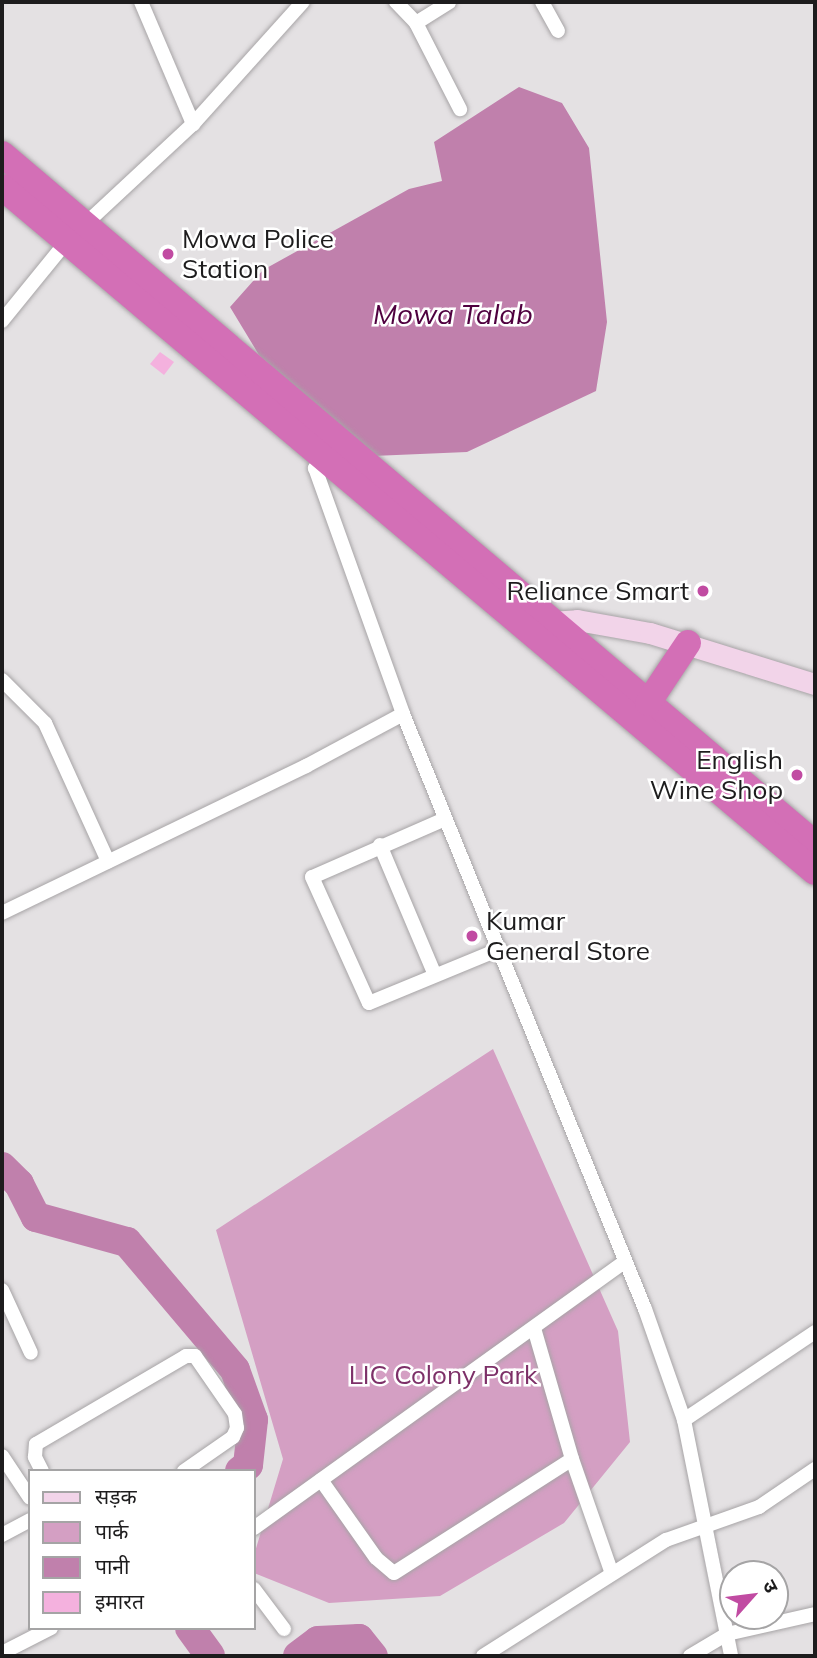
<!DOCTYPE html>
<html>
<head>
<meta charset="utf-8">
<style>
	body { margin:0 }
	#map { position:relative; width:817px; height:1658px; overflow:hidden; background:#e4e1e3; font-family:Mulish,"Noto Sans Devanagari",sans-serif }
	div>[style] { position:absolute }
	.green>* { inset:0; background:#d49fc3 }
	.water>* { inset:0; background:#c080ac }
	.river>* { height:30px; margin:-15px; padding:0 15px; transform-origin:15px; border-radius:15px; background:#c080ac }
	.building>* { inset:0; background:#f4b1de }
	.roads { filter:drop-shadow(0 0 2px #a7a4a6) drop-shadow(0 0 2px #a7a4a6) }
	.street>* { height:14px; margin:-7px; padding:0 7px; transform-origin:7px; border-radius:7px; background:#fff }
	.secondary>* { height:21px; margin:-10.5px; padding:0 10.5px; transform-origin:10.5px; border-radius:10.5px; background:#f2d4e9 }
	.highway>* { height:26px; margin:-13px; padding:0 13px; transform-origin:13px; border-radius:13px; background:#d36fb6 }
	.dots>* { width:19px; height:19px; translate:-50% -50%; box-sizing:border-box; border:4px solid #fff; border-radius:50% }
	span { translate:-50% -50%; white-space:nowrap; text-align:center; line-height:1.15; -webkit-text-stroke:5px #fff; paint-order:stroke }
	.poi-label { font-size:26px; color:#1d1c1d }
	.left { translate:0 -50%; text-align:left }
	.right { translate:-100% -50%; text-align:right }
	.park-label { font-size:26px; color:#7d3068 }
	.water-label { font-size:28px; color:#4f003f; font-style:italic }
	.frame { position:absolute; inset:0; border:4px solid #1d1c1d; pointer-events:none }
	.legend { position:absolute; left:28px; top:1469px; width:228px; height:161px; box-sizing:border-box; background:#fff; border:2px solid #a5a4a5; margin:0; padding:9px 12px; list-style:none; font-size:21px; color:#1d1c1d }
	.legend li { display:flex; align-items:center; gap:14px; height:35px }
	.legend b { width:35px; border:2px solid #a5a4a5 }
	.north { position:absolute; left:719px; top:1560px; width:70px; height:70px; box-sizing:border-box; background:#fff; border:2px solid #a5a4a5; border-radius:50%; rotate:62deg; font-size:19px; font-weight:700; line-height:28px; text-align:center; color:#1d1c1d }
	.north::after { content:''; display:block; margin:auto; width:24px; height:32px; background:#c14ba2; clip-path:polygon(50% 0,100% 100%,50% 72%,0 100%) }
</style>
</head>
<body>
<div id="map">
	<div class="green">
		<i style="clip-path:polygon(493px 1049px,618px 1331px,630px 1442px,564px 1523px,440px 1596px,329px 1603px,254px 1573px,254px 1555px,283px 1459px,216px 1230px)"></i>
	</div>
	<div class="water">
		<i style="clip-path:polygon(519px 87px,562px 103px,589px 148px,607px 322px,596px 391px,467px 452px,373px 456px,259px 355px,230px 307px,263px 270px,409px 189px,442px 181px,434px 142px)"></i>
	</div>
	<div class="river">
		<i style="left:2px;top:1167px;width:24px;rotate:45deg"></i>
		<i style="left:19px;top:1184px;width:37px;rotate:63deg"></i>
		<i style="left:36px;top:1217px;width:94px;rotate:15.4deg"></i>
		<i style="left:127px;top:1242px;width:167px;rotate:49.8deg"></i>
		<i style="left:235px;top:1370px;width:53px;rotate:70.2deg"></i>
		<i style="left:253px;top:1420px;width:45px;rotate:96.3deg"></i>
		<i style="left:248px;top:1465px;width:10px;rotate:143deg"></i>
		<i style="left:190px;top:1628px;width:34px;rotate:54deg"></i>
		<i style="left:298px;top:1656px;width:25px;rotate:-37deg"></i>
		<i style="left:318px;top:1641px;width:41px;rotate:-2.8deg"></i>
		<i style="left:359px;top:1639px;width:22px;rotate:51deg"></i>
	</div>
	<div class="building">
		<i style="clip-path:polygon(160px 352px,174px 362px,164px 375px,150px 364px)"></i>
	</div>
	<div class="roads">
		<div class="street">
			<i style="left:141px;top:2px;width:133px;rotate:66.9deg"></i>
			<i style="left:396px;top:2px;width:29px;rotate:46deg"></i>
			<i style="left:416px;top:23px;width:97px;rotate:62.9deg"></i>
			<i style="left:542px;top:2px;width:33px;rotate:61deg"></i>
			<i style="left:416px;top:23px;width:39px;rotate:-32deg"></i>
			<i style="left:2px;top:321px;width:103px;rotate:-50.9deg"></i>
			<i style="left:67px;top:241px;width:172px;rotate:-42.9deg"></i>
			<i style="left:193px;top:124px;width:164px;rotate:-48deg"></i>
			<i style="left:326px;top:453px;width:19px;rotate:126deg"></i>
			<i style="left:315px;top:468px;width:261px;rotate:70.3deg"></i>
			<i style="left:403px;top:714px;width:642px;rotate:67.87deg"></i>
			<i style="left:645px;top:1309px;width:118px;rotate:70.6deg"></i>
			<i style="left:684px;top:1420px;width:241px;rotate:78.7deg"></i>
			<i style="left:2px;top:680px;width:61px;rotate:45deg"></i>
			<i style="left:45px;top:723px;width:152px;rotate:65.5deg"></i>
			<i style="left:445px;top:819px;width:145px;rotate:156.4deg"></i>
			<i style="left:312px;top:877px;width:138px;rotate:65.7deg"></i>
			<i style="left:369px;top:1003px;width:142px;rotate:-22.4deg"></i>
			<i style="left:380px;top:845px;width:141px;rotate:67.1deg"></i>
			<i style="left:2px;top:913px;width:338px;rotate:-25.8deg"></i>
			<i style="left:306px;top:766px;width:110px;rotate:-28.2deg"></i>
			<i style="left:2px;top:1290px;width:69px;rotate:65.3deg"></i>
			<i style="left:684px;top:1420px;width:158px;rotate:-33.9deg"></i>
			<i style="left:2px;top:1456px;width:50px;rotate:56.3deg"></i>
			<i style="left:572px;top:1459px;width:119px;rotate:70.8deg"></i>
			<i style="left:42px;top:1471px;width:16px;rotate:-117deg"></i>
			<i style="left:35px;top:1457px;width:13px;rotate:-86deg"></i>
			<i style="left:36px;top:1444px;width:174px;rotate:-30.4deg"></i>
			<i style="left:186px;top:1356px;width:9px"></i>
			<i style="left:195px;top:1356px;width:70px;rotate:55.4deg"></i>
			<i style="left:235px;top:1414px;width:14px;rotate:82deg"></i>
			<i style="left:237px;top:1428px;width:10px;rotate:114deg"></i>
			<i style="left:233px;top:1437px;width:60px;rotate:145.2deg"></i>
			<i style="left:321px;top:1480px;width:95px;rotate:54.8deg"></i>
			<i style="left:376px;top:1558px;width:23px;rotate:40deg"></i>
			<i style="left:394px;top:1573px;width:211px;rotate:-32.6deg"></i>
			<i style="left:572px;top:1459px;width:136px;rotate:-106.2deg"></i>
			<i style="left:254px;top:1528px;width:457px;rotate:-35.7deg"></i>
			<i style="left:2px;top:1535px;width:32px;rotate:-28deg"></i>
			<i style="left:254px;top:1589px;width:50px;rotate:53.1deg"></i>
			<i style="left:2px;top:1653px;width:55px;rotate:-27deg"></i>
			<i style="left:483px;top:1656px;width:217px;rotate:-32.4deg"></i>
			<i style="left:666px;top:1540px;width:99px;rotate:-19.5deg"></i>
			<i style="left:759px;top:1507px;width:68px;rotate:-34.2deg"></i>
			<i style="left:690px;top:1656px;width:43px;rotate:-30.7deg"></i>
			<i style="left:727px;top:1634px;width:90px;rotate:-12.8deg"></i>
		</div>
		<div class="secondary">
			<i style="left:550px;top:622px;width:27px;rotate:-4deg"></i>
			<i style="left:577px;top:620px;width:74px;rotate:10.1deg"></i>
			<i style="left:650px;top:633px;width:173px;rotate:17.2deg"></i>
		</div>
		<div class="highway">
			<i style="left:2px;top:154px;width:1066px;rotate:40.32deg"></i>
			<i style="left:2px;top:187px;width:1063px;rotate:40.12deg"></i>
			<i style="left:648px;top:703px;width:72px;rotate:-56.3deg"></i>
		</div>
	</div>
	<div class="dots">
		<i style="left:168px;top:254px;background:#c14ba2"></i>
		<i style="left:703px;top:591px;background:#c14ba2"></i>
		<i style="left:797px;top:775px;background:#c14ba2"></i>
		<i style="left:472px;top:936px;background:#c14ba2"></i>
	</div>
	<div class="poi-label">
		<span class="left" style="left:182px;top:254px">Mowa Police<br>Station</span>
		<span class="right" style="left:689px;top:591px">Reliance Smart</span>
		<span class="right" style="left:783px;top:775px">English<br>Wine Shop</span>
		<span class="left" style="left:486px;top:936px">Kumar<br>General Store</span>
	</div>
	<div class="park-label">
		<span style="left:443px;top:1375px">LIC Colony Park</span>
	</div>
	<div class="water-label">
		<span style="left:453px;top:314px">Mowa Talab</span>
	</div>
	<div class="frame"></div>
	<ul class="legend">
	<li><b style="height:9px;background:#f2d4e9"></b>सड़क</li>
	<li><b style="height:19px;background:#d49fc3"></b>पार्क</li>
	<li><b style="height:19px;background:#c080ac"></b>पानी</li>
	<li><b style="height:19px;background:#f4b1de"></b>इमारत</li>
	</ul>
	<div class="north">उ</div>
</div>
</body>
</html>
